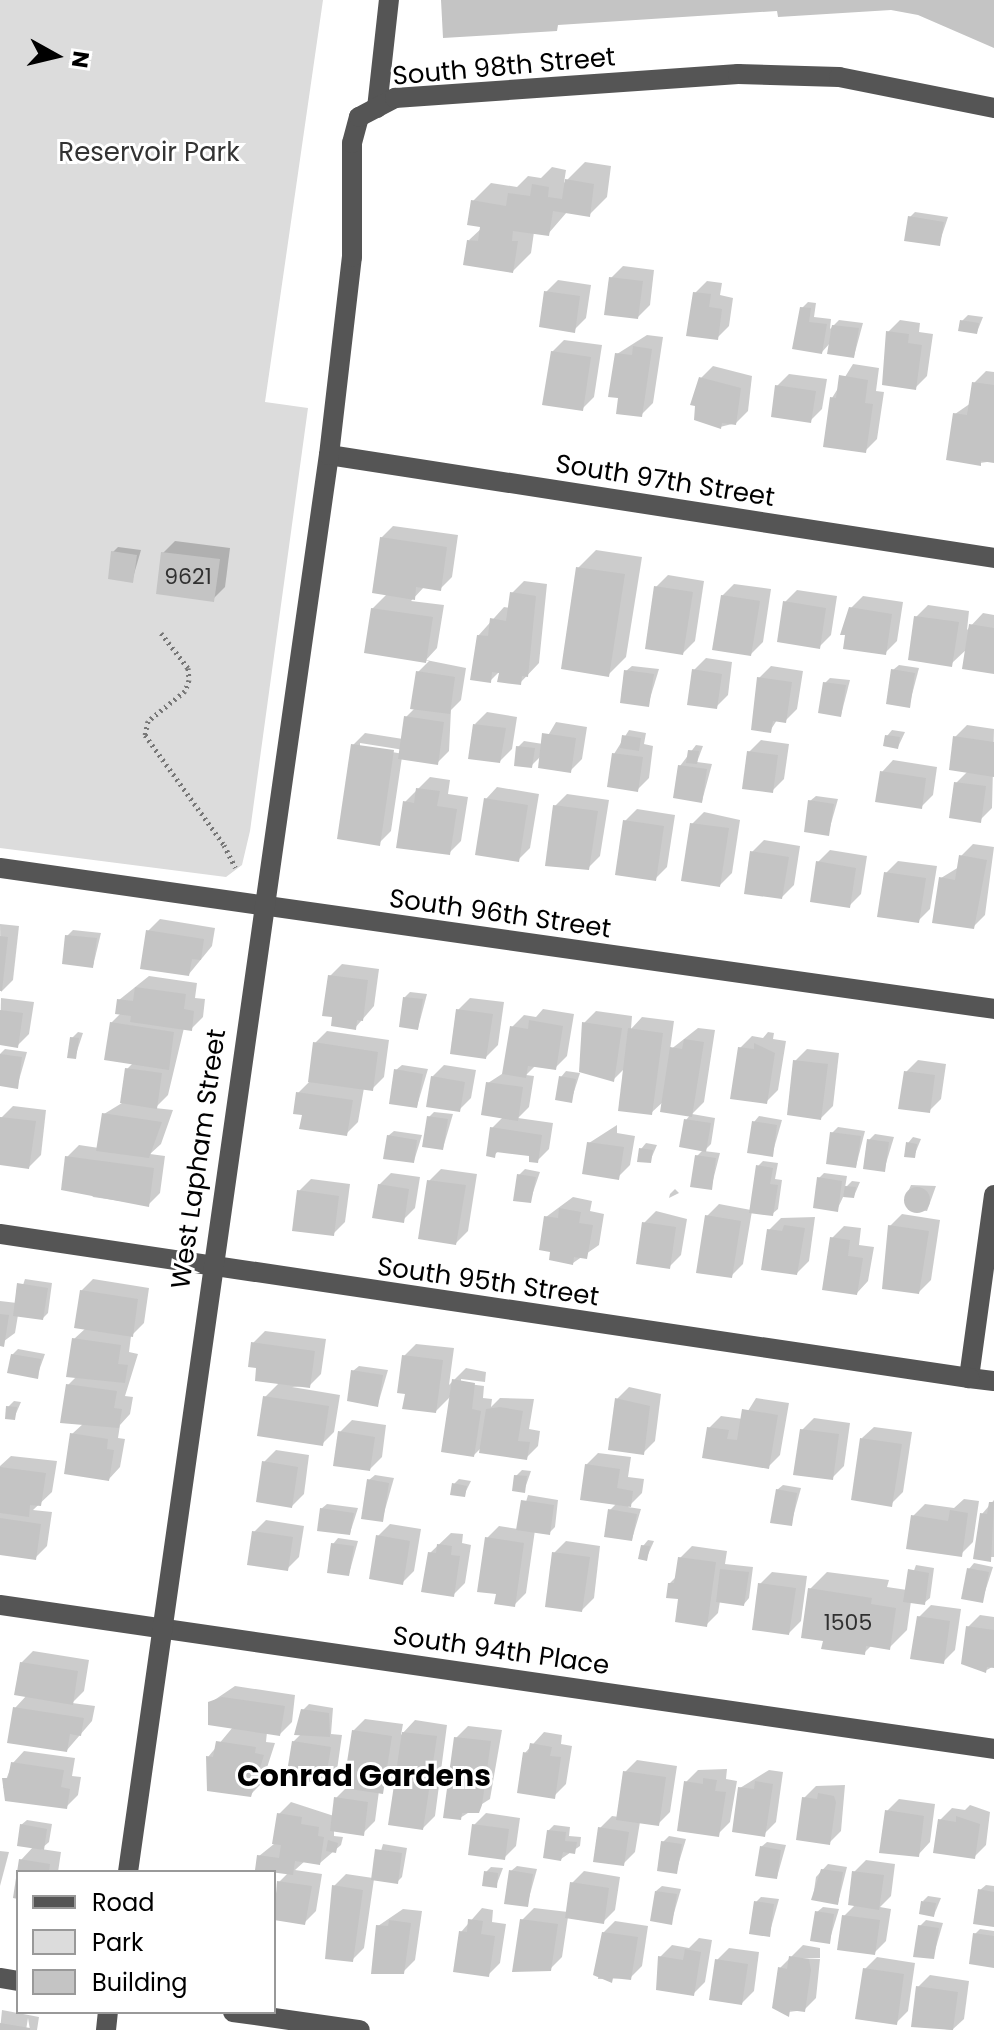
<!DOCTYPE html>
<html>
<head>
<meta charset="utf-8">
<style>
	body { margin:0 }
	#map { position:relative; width:994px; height:2030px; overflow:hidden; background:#fff; font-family:Poppins,sans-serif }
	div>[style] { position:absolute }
	.green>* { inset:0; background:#dcdcdc }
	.shadow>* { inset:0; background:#0003 }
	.building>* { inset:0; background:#c4c4c4 }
	.round { border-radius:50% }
	.path>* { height:5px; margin-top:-2.5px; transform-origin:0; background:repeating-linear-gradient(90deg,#777 0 2px,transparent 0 6px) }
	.minor>* { height:20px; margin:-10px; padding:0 10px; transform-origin:10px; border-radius:10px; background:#555 }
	span { translate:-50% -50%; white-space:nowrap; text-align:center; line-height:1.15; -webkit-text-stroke:6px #fff; paint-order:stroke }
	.number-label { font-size:22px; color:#313131 }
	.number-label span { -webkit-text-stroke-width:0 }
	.street-label { font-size:26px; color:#000 }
	.park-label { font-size:26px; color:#333 }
	.quarter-label { font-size:30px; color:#000; font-weight:700 }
	.legend { position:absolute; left:16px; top:1870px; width:260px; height:144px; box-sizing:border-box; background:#fff; border:2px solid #999; margin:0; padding:10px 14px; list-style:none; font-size:24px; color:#000 }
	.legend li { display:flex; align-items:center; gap:16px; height:40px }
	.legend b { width:40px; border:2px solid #999 }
	.north { position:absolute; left:16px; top:16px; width:80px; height:80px; -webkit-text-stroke:6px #fff; paint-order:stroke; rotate:98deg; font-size:22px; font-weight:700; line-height:32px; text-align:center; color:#000 }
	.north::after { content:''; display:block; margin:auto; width:28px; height:36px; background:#000; clip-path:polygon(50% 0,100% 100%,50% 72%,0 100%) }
</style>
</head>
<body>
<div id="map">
	<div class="green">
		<i style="clip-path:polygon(0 0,323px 0,265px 402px,308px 408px,250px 831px,242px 865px,226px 877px,0 848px)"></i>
	</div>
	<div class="shadow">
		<i style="clip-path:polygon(585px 162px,611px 166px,607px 197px,589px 215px,567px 212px,548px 234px,534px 232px,531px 253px,513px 271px,469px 240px,484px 226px,473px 201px,491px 183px,517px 187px,528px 176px,541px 178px,552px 167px,566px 170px,564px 183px)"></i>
		<i style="clip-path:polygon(915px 212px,948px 217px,939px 244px,910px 217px)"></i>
		<i style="clip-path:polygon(623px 266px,654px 270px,650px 305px,638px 317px,611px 278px)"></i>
		<i style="clip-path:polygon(558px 280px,591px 285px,586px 318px,574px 330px,546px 292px)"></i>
		<i style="clip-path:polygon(707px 281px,722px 283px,720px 295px,733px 298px,729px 326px,717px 338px,695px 293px)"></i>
		<i style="clip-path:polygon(808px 302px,816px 303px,814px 317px,831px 319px,830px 329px,839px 320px,863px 323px,854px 356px,831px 342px,822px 352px,802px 308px)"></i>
		<i style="clip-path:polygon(968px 315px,983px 317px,977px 332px,962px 321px)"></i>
		<i style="clip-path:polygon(900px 320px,920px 323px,919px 332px,933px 334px,927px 376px,915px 388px,888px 332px)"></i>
		<i style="clip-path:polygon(647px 335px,663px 337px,653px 403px,641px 415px,620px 397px,617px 354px)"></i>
		<i style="clip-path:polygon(564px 340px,602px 345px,594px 397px,582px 409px,552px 352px)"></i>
		<i style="clip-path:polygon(853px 364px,879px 368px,876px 391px,884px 392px,877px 439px,865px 451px,832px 398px)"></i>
		<i style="clip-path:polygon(713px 366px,752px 376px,748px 411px,736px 423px,720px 427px,701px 378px)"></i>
		<i style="clip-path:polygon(986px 371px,994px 372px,994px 461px,980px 463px,955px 414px,971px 403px,974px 383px)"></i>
		<i style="clip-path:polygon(789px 374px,827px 379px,822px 409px,810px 421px,777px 386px)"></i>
		<i style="clip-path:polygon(evenodd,393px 526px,458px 535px,452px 577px,440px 589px,425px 586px,411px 601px,444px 605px,437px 648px,426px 660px,466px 668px,461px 700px,451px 710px,449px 751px,437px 763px,402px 757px,391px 831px,379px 843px,353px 745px,365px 733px,403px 739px,406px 717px,416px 707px,418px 672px,429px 661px,366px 652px,372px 609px,387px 594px,381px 538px,393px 526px,360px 743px,404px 750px,404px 754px,360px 747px,360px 743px)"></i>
		<i style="clip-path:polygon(175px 541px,230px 548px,225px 587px,213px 599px,163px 553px)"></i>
		<i style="clip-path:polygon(118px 547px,141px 550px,132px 581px,113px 552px)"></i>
		<i style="clip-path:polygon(596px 550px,642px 557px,626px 657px,609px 674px,578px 568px)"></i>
		<i style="clip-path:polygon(668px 575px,704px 581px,695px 641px,683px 653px,656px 587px)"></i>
		<i style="clip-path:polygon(524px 581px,547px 584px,539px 663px,520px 683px,501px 670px,490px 681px,478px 636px,504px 607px,510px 608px,512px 593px)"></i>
		<i style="clip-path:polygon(734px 584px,771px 589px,763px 642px,751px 654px,722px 596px)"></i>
		<i style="clip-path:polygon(797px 590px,837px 596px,831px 635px,819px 647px,785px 602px)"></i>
		<i style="clip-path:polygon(863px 596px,903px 602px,897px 641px,885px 653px,851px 608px)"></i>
		<i style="clip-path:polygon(928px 605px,969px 611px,967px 630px,983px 613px,994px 615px,994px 672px,968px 648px,951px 664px,916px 617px)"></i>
		<i style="clip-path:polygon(706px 658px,732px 662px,728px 695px,716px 707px,694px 670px)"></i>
		<i style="clip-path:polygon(899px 665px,919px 668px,909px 706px,893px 670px)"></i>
		<i style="clip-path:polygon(632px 666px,659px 669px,648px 705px,626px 671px)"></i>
		<i style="clip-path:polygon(771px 666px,803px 671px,797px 709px,785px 721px,777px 720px,770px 731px,759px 678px)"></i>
		<i style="clip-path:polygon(830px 678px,850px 680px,841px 715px,825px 683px)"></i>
		<i style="clip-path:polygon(487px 712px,517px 717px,512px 749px,500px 761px,475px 724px)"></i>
		<i style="clip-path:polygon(556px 722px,587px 727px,582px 759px,570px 771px,541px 756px,531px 766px,518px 747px,524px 741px,543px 744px)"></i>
		<i style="clip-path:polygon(967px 725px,994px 729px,992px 808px,980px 820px,956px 783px,968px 771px,955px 737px)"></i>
		<i style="clip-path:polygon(629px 730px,646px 733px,644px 744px,653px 746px,649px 778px,637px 790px,614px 754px)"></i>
		<i style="clip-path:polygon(892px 730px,905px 732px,898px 747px,887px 736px)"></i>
		<i style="clip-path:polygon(761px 740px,789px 744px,784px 779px,772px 791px,749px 752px)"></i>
		<i style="clip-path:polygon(696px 745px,703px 746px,697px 762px,712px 764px,702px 801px,680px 766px)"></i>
		<i style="clip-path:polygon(893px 760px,937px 767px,933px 795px,921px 807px,882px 772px)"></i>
		<i style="clip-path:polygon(430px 777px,450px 780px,448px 794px,468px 797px,461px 841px,449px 853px,405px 802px)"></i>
		<i style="clip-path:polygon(497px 787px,539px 794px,530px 848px,518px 860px,486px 799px)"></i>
		<i style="clip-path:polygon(567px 794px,609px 800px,600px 856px,588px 868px,555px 806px)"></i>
		<i style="clip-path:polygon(816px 796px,838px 799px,828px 834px,810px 801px)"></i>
		<i style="clip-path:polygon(637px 809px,675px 815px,667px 867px,655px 879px,625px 821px)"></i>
		<i style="clip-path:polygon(704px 812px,740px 820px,732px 873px,720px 885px,692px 824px)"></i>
		<i style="clip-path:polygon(764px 840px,800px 846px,794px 885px,782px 897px,752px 852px)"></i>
		<i style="clip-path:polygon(973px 844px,994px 847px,985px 915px,973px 927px,941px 878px,959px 867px,961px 856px)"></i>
		<i style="clip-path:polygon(830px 850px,867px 856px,861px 894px,849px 906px,818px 862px)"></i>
		<i style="clip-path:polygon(898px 861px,937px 866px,930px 909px,918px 921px,886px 873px)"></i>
		<i style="clip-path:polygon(160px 919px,215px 928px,212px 946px,189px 974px,148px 931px)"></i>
		<i style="clip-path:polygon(0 924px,19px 926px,13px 980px,1px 992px)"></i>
		<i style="clip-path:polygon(73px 930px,101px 933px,93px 966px,67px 936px)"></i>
		<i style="clip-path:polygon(342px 964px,379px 969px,374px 1006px,355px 1028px,330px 976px)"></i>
		<i style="clip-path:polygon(149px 976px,197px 983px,195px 998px,205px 999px,203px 1017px,191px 1029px,184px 1028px,168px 1095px,155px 1108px,173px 1110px,161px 1144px,150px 1154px,165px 1156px,160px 1193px,148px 1205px,93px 1197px,67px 1157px,79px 1145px,99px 1148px,104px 1114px,122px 1103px,127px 1069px,133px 1063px,111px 1023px,121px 1013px,119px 1000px)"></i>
		<i style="clip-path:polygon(410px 992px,427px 994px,418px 1028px,405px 997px)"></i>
		<i style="clip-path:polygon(1px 998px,34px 1002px,29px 1034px,17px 1046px,0 1043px)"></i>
		<i style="clip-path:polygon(470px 998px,504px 1002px,498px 1045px,486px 1057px,458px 1010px)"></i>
		<i style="clip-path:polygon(543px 1009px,574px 1014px,567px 1056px,555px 1068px,536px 1065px,526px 1075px,534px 1076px,529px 1107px,518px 1118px,553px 1123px,549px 1149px,537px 1161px,532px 1155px,500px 1150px,494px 1155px,492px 1128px,503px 1117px,488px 1083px,505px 1072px,512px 1027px,524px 1015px,536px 1017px)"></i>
		<i style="clip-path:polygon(596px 1011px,632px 1016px,631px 1029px,642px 1017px,674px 1021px,670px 1050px,698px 1028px,715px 1030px,704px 1102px,692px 1114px,715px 1118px,711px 1144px,704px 1151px,720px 1153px,711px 1188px,697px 1156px,704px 1149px,686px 1120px,691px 1114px,664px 1101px,651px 1113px,625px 1068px,613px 1080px,581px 1070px,584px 1023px)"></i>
		<i style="clip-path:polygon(327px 1031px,389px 1040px,384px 1077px,372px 1089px,364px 1088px,358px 1122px,346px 1134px,304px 1113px,298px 1093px,310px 1081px,315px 1043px)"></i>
		<i style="clip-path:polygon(78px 1032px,83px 1033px,75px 1057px,72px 1038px)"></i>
		<i style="clip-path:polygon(768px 1032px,774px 1033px,773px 1039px,786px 1041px,778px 1090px,766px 1102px,740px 1048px,752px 1036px,763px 1038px)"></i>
		<i style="clip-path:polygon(5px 1049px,27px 1052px,17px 1087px,0 1084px,0 1054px)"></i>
		<i style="clip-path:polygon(807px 1049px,839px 1053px,833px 1106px,821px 1118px,795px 1061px)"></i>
		<i style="clip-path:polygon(918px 1060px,946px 1064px,941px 1099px,929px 1111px,906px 1072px)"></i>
		<i style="clip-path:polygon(402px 1065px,428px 1069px,417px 1106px,396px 1070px)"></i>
		<i style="clip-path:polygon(444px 1065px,476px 1070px,471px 1098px,459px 1110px,432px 1077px)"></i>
		<i style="clip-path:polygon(566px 1071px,580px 1073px,571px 1101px,561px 1077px)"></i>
		<i style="clip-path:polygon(13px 1106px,46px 1110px,41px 1155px,29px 1167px,0 1163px,1px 1118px)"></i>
		<i style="clip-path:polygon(434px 1112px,453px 1114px,443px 1148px,429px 1117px)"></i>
		<i style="clip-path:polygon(759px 1116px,782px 1120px,772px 1155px,754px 1122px)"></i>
		<i style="clip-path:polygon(617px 1125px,617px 1133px,635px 1136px,630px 1165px,618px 1177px,589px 1143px)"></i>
		<i style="clip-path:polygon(838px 1127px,865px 1131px,856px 1166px,832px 1133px)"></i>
		<i style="clip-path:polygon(394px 1131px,422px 1135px,414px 1161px,388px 1136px)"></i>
		<i style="clip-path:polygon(875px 1134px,894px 1137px,884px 1170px,869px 1140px)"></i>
		<i style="clip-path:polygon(913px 1137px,921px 1139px,914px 1156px,908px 1143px)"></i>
		<i style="clip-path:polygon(646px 1143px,657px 1145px,650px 1161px,641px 1149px)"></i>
		<i style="clip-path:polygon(763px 1161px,778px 1163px,775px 1179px,782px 1180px,778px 1209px,772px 1214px,752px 1211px,743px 1264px,731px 1276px,707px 1216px,719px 1204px,751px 1210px,758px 1166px)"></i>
		<i style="clip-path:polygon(441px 1169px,477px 1174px,468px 1231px,456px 1243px,429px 1181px)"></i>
		<i style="clip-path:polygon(525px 1169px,540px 1172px,530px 1201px,519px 1175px)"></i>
		<i style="clip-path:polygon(391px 1173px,420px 1177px,415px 1208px,403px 1220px,379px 1185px)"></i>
		<i style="clip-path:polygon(824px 1173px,847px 1176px,845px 1188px,852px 1181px,860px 1182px,854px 1196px,844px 1195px,837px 1210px,819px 1178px)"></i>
		<i style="clip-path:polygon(311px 1179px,350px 1184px,345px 1222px,333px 1234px,299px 1191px)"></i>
		<i style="clip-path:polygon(911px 1185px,936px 1186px,927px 1211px,910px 1209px,911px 1202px,904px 1201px)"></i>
		<i style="clip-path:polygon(675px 1189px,679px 1193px,669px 1198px,670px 1194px)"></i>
		<i style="clip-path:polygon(573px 1197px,592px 1201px,590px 1211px,604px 1214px,599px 1245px,573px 1263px,546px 1217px)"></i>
		<i style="clip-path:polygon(656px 1211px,687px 1219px,681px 1255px,669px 1267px,644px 1223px)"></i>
		<i style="clip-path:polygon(902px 1214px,940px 1220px,931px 1280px,919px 1292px,890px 1226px)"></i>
		<i style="clip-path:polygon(815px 1217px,809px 1261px,797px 1273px,769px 1230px,781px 1218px)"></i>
		<i style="clip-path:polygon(844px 1226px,861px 1228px,859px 1245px,874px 1247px,868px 1281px,857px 1293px,832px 1238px)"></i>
		<i style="clip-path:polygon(25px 1279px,52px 1283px,48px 1313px,43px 1318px,18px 1315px,15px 1333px,0 1344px,0 1301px,17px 1303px)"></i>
		<i style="clip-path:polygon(93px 1279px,149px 1288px,144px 1323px,131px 1336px,129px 1352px,138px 1354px,125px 1396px,133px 1397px,130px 1414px,120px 1425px,118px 1438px,125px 1439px,120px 1467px,109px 1479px,72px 1434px,84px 1423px,68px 1385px,77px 1376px,74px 1339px,86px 1328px,81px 1291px)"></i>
		<i style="clip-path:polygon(265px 1331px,326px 1339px,321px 1374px,309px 1386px,292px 1387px,340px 1395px,334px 1432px,322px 1444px,265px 1397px,280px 1382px,259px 1367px,253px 1343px)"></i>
		<i style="clip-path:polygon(416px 1344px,454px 1348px,449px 1385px,466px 1368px,486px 1372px,485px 1382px,461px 1379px,461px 1383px,484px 1386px,483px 1398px,492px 1399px,491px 1407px,500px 1398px,534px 1399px,529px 1429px,540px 1431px,538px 1446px,526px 1458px,482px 1447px,474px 1455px,452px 1395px,436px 1411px,407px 1392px,404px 1356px)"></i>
		<i style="clip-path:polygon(18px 1349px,45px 1354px,37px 1376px,12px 1355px)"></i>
		<i style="clip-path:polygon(359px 1366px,388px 1370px,378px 1404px,353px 1371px)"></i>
		<i style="clip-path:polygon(629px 1387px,661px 1394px,655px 1441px,643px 1453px,617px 1399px)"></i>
		<i style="clip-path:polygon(756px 1398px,789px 1403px,780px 1455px,768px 1467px,709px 1428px,721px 1416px,743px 1419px)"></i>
		<i style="clip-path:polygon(14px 1401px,21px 1402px,14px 1418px,8px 1407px)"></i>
		<i style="clip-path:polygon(814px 1418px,850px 1423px,844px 1466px,832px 1478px,802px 1430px)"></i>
		<i style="clip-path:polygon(352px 1420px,386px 1425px,382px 1457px,370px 1469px,340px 1432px)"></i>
		<i style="clip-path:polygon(874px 1427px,912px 1432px,903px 1492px,891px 1504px,862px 1438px)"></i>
		<i style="clip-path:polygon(276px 1450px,309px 1455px,304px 1494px,292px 1506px,264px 1462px)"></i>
		<i style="clip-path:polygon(598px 1453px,631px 1457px,628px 1477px,644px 1479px,642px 1493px,628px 1507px,641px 1509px,632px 1539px,610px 1510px,617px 1503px,586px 1465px)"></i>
		<i style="clip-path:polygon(11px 1456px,57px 1461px,52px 1492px,33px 1510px,52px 1512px,47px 1546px,35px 1558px,0 1553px,0 1466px)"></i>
		<i style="clip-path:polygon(522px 1470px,531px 1471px,524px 1491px,516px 1476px)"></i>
		<i style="clip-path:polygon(375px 1475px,394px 1478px,382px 1520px,369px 1480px)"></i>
		<i style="clip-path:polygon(459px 1479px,471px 1481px,464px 1495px,454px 1484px)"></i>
		<i style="clip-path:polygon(783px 1485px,801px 1488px,791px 1524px,777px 1490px)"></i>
		<i style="clip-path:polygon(528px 1495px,558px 1500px,555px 1527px,549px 1533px,535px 1530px,526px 1593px,514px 1605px,498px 1593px,487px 1538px,499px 1526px,518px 1529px)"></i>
		<i style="clip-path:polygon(964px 1499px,979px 1501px,973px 1542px,961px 1554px,913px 1516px,925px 1504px,954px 1508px)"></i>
		<i style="clip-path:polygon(994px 1500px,994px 1557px,975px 1557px,982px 1514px)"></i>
		<i style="clip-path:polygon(327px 1504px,358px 1508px,350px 1533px,321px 1509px)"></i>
		<i style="clip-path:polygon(266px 1520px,304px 1526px,299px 1557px,287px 1569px,254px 1532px)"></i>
		<i style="clip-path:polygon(390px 1524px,421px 1529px,414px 1571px,402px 1583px,378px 1536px)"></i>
		<i style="clip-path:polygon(451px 1533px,463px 1534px,462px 1543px,471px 1545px,465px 1583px,453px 1595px,430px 1553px)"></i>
		<i style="clip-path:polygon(338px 1538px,358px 1541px,349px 1574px,333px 1544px)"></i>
		<i style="clip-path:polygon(648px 1540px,654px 1541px,646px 1559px,643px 1546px)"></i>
		<i style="clip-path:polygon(566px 1541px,600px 1546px,594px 1598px,582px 1610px,554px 1553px)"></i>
		<i style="clip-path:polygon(692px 1546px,727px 1551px,725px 1564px,753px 1567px,749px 1598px,744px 1604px,720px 1601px,718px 1613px,706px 1625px,670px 1583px,677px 1576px,680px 1558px)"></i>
		<i style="clip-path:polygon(974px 1563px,993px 1567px,982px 1601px,969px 1569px)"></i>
		<i style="clip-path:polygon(916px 1565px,934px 1568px,930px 1598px,924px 1603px,911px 1601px,907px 1630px,889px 1648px,872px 1645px,864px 1653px,825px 1639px,810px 1589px,827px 1572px,889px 1580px,887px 1587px,907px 1590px)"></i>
		<i style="clip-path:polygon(772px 1572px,807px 1576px,801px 1621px,789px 1633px,760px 1584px)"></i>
		<i style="clip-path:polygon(931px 1605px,961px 1609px,955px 1650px,943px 1662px,919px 1617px)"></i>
		<i style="clip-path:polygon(980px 1615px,994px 1617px,994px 1666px,985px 1671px,968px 1627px)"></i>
		<i style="clip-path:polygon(33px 1651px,89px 1660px,84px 1691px,72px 1703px,95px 1706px,92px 1721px,67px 1750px,15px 1708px,27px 1695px,21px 1663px)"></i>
		<i style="clip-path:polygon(235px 1686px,295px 1695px,292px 1722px,280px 1734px,267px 1732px,266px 1742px,275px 1743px,262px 1783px,250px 1795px,208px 1757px,233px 1727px,210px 1703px)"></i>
		<i style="clip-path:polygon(309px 1704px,333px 1708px,331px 1734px,342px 1735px,337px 1770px,325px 1782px,293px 1742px,302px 1733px,303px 1710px)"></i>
		<i style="clip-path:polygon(365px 1719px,403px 1724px,401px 1735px,415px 1720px,447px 1725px,435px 1816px,423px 1828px,397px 1777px,379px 1791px,375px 1821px,363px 1833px,334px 1829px,334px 1836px,343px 1837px,341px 1845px,320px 1863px,305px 1861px,295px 1870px,322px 1874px,316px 1911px,304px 1923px,274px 1918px,279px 1882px,288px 1873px,259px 1856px,274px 1844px,279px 1814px,291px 1802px,334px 1816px,336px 1798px,345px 1789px,353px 1731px)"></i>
		<i style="clip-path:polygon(468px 1726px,502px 1730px,490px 1799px,460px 1818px,456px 1738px)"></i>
		<i style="clip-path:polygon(544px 1732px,562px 1735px,561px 1744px,572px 1746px,566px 1784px,554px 1796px,525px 1753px)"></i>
		<i style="clip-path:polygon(24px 1751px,75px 1758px,72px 1776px,81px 1777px,78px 1795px,66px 1807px,3px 1788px,12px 1764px)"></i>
		<i style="clip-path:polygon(637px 1760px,677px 1766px,670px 1812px,658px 1824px,640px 1822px,635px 1852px,623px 1864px,600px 1828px,612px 1816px,619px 1817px,625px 1772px)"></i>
		<i style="clip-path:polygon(727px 1769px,726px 1779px,737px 1781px,730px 1822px,718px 1834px,686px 1782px,698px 1770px)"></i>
		<i style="clip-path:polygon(769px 1770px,783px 1772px,776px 1822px,764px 1834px,740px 1788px)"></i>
		<i style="clip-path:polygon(845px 1785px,841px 1831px,829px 1843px,804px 1798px,816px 1786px)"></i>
		<i style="clip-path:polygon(899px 1799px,935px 1804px,930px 1842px,918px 1855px,887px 1811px)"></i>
		<i style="clip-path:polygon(970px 1805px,990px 1812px,986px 1845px,974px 1857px,940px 1820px,952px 1808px,965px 1810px)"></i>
		<i style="clip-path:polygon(486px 1813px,520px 1818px,516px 1846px,504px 1858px,474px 1825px)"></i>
		<i style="clip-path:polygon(27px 1820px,52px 1824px,49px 1842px,41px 1849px,61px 1852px,58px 1872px,19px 1872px,21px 1860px,34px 1846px,21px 1825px)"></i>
		<i style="clip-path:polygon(554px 1825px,570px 1827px,569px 1836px,581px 1837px,580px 1846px,561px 1859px,548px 1831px)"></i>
		<i style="clip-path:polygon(669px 1836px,686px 1839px,676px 1872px,663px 1842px)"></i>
		<i style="clip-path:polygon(767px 1842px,786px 1845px,777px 1877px,761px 1847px)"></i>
		<i style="clip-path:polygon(383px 1844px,407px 1848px,402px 1877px,397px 1882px,374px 1879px,364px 1948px,352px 1960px,334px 1886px,346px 1874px,373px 1878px)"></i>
		<i style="clip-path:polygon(0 1851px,9px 1852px,0 1886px)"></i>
		<i style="clip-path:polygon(866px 1860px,895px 1864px,891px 1896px,880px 1907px,891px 1909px,886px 1941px,874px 1953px,844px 1916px,855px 1905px,854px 1872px)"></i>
		<i style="clip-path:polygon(828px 1864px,847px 1867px,838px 1903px,813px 1898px,816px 1877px)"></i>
		<i style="clip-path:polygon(517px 1866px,537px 1869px,527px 1905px,511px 1871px)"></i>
		<i style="clip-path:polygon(491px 1867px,503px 1868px,496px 1886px,486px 1872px)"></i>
		<i style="clip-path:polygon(584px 1871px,620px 1877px,615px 1910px,603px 1922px,568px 1917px,562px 1957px,550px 1969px,522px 1920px,534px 1908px,568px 1912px,572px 1883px)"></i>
		<i style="clip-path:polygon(986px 1885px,994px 1886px,994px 1925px,980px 1890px)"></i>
		<i style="clip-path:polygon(662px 1886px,681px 1889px,671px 1923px,656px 1891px)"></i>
		<i style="clip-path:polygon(928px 1896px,941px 1898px,934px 1915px,923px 1901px)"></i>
		<i style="clip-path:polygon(761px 1897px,779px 1899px,769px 1935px,756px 1902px)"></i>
		<i style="clip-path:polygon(823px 1907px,839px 1909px,829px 1942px,817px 1912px)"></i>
		<i style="clip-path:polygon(482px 1908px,493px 1910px,492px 1922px,506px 1924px,500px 1963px,488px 1975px,461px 1932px)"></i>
		<i style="clip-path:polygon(403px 1909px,422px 1911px,415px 1960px,403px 1972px,378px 1926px)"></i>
		<i style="clip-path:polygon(926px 1920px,943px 1923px,933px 1957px,920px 1926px)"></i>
		<i style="clip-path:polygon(615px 1921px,648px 1926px,642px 1966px,630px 1978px,598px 1979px,603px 1933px)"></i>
		<i style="clip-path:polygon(980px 1929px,994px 1931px,994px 1966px,975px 1934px)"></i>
		<i style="clip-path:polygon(699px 1938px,712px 1940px,705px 1982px,693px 1994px,660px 1957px,672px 1945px,689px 1948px)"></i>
		<i style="clip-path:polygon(803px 1945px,820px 1948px,820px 1958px,794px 1959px,820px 1959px,816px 1998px,804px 2010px,781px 2013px,780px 1968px)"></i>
		<i style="clip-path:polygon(729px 1948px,759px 1952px,754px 1991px,742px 2003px,717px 1960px)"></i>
		<i style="clip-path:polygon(877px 1957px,915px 1963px,908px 2011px,896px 2023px,865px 1969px)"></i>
		<i style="clip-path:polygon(930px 1975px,969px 1981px,964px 2019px,952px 2030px,913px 2025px,918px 1987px)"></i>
		<i style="clip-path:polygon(2px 2010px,39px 2017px,37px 2030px,30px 2030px,28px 2018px,26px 2030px,0 2030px)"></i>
	</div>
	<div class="building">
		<i style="clip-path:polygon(441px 0,994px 0,994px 48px,918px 15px,891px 10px,778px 17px,777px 11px,558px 25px,557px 31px,443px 38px)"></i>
		<i style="clip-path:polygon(565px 179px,594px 184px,590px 217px,553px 211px,549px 236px,513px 231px,512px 241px,518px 241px,513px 273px,463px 265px,467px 240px,478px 241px,480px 227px,467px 225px,471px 200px,506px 206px,508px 193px,530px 196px,532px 184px,549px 187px,548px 197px,562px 199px)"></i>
		<i style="clip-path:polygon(908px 216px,944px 222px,940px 246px,904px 241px)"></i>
		<i style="clip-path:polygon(609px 277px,643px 281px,638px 319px,604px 315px)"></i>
		<i style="clip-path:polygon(544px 291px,580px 296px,575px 333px,539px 327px)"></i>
		<i style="clip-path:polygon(693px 292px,711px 294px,709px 307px,722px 309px,718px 340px,686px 336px)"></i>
		<i style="clip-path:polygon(800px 307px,811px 308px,809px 322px,827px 324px,822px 354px,792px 349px)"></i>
		<i style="clip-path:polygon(960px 320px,979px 323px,977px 334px,958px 331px)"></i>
		<i style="clip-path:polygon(832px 325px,859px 328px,854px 358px,827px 354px)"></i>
		<i style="clip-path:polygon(886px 331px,909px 334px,908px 343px,922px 345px,916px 390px,882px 385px)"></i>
		<i style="clip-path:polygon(633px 346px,652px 349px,642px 417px,616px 414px,618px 398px,608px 397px,615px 353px,632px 355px)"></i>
		<i style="clip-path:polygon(551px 351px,591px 357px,583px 411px,542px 405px)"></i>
		<i style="clip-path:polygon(839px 375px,868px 380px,865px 403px,873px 404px,866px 453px,823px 447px,830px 397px,836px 398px)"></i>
		<i style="clip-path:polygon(699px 377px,741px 388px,736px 425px,722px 423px,721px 429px,694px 420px,695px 406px,690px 405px)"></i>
		<i style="clip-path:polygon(972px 382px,994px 385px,994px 463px,981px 461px,981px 466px,946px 460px,953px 413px,967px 415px)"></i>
		<i style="clip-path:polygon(775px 385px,816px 391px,811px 423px,771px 417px)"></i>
		<i style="clip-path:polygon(380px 537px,447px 547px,441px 591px,416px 587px,415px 600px,372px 593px)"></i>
		<i style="clip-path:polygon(111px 551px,137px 555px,133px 583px,108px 579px)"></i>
		<i style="clip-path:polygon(161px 552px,220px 559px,214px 602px,156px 594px)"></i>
		<i style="clip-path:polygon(576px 567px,625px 574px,609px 677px,561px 669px)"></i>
		<i style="clip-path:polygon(654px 586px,693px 592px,683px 655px,645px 649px)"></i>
		<i style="clip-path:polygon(510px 592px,536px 596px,528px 677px,522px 676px,521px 685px,497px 682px,499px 673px,492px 672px,491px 683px,470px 680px,477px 635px,488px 636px,490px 618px,506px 621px)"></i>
		<i style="clip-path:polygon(721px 595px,760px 601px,751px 656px,712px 650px)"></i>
		<i style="clip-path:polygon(783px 601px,826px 608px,820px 649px,777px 642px)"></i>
		<i style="clip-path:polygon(849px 607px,892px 614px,886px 655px,843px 649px,845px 635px,840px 635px)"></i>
		<i style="clip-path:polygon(371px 608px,433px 617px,426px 663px,364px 653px)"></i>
		<i style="clip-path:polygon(914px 616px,959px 622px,952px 667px,908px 660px)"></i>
		<i style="clip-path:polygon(969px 624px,994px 628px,994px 674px,962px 669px)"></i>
		<i style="clip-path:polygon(692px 669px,722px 674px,717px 709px,687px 705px)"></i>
		<i style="clip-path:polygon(891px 669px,915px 673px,910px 708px,886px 704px)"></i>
		<i style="clip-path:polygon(624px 670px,654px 674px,649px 707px,620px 703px)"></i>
		<i style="clip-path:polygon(416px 671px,455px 677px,450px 714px,410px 709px)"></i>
		<i style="clip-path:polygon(757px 677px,792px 682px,786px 723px,773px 721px,771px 733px,751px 730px)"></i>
		<i style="clip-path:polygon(823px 682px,846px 685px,841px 717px,818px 713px)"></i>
		<i style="clip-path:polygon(404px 716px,444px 722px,438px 765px,398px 759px)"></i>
		<i style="clip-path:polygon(473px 724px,506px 728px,500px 763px,468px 759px)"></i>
		<i style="clip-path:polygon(542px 733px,576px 738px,571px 773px,538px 768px)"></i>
		<i style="clip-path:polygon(622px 735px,641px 738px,639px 751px,620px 748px)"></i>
		<i style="clip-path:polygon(885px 735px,900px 737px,898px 749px,883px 746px)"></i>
		<i style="clip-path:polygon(953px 736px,994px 742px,994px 777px,949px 770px)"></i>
		<i style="clip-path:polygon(351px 744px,394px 750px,380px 846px,337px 839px)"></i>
		<i style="clip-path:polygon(516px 746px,535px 748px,532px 768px,514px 766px)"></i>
		<i style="clip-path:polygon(688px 750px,699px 751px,697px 764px,686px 763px)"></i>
		<i style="clip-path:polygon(747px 751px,778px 755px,773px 793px,742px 789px)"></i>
		<i style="clip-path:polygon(612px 753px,643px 757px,638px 792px,607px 787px)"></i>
		<i style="clip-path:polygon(678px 765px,707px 769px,702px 803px,673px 798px)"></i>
		<i style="clip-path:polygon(880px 771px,926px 778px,922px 809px,875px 802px)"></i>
		<i style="clip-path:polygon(954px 782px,986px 786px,981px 823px,949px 818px)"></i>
		<i style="clip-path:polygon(416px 788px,440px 791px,437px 806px,457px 809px,450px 855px,396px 848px,403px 801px,414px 803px)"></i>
		<i style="clip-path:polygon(484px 798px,528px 805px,519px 862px,475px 855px)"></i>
		<i style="clip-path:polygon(808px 800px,834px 804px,829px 836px,804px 832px)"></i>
		<i style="clip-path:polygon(553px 805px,598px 811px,589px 870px,545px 866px)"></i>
		<i style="clip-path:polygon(623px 820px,664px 826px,656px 881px,615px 875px)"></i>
		<i style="clip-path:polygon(690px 823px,729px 828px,720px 887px,681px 881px)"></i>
		<i style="clip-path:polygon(750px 851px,789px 857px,782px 899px,744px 894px)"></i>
		<i style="clip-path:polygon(959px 855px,987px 860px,974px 929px,932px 923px,939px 877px,955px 880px)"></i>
		<i style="clip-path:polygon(816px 861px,856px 868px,850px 908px,810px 902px)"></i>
		<i style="clip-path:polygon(884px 872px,926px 878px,919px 923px,877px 917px)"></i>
		<i style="clip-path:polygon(146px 930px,204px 939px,201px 960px,192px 959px,189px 976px,140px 969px)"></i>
		<i style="clip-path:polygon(65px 935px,97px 938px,93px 968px,62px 964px)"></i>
		<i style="clip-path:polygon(0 936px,8px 937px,2px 991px,0 991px)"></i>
		<i style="clip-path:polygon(328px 975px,368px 980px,363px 1021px,357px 1020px,356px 1030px,331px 1026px,332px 1017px,322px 1016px)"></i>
		<i style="clip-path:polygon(135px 987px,186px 994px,184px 1009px,194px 1011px,192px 1031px,130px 1022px,131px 1016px,115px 1014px,117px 999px,133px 1001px)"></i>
		<i style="clip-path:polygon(403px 997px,423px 999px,418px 1030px,399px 1027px)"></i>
		<i style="clip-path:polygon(456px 1009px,493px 1014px,486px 1059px,450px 1054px)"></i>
		<i style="clip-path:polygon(0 1010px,23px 1013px,18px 1048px,0 1045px)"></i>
		<i style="clip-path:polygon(529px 1020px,563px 1026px,556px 1070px,528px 1066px,526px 1078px,502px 1074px,510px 1026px,528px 1029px)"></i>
		<i style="clip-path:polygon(110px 1022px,174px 1032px,169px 1070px,104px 1060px)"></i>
		<i style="clip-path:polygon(582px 1022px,622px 1028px,614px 1082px,579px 1072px)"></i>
		<i style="clip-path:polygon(628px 1028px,663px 1033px,652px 1115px,618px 1111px)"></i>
		<i style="clip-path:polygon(70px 1037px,79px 1038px,76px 1059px,67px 1058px)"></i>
		<i style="clip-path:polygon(684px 1039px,704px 1042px,692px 1117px,660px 1112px,670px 1047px,682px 1049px)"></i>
		<i style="clip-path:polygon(313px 1042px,378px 1052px,373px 1091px,308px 1082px)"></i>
		<i style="clip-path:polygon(754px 1043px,775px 1053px,767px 1104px,730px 1099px,738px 1047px,754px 1049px)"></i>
		<i style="clip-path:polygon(0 1054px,22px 1057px,18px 1089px,0 1086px)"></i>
		<i style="clip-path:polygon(793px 1060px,828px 1064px,821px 1120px,787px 1115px)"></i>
		<i style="clip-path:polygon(125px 1068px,162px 1073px,157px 1109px,120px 1103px)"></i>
		<i style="clip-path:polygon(394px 1069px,423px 1074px,417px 1108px,389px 1104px)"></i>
		<i style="clip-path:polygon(904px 1071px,935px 1075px,930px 1113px,898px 1109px)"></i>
		<i style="clip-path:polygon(431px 1076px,465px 1082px,460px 1112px,426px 1107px)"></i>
		<i style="clip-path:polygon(559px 1076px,576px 1079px,572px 1103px,555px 1100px)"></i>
		<i style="clip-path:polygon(486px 1082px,523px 1087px,518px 1121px,481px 1115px)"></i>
		<i style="clip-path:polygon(296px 1092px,353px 1100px,347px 1136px,299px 1129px,302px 1115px,293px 1114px)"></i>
		<i style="clip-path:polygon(102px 1113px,162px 1122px,149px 1158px,96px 1151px)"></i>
		<i style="clip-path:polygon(427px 1116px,448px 1119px,443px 1150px,422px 1147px)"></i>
		<i style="clip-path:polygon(0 1117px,36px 1121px,29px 1169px,0 1165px)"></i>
		<i style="clip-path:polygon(684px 1119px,711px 1123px,706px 1152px,679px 1147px)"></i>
		<i style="clip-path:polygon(752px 1121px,777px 1125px,773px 1157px,747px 1153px)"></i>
		<i style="clip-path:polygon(490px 1127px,542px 1135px,538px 1163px,529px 1162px,529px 1156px,496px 1152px,495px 1158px,486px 1156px)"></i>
		<i style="clip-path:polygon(830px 1132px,861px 1136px,856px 1168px,826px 1164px)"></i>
		<i style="clip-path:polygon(387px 1135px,417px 1140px,414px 1163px,383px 1159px)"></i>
		<i style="clip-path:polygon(867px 1139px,889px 1142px,885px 1172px,863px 1169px)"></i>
		<i style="clip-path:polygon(587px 1142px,624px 1147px,619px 1180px,582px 1174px)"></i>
		<i style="clip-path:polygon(906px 1142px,917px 1144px,915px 1158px,904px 1157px)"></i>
		<i style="clip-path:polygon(639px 1148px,653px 1150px,651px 1163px,637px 1162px)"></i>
		<i style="clip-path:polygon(695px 1155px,716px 1158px,712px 1190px,690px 1187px)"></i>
		<i style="clip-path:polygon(65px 1156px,154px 1168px,149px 1207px,61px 1190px)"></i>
		<i style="clip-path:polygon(756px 1165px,773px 1168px,770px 1184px,778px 1185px,773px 1216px,749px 1213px)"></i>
		<i style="clip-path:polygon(517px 1174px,536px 1177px,531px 1203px,513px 1201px)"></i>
		<i style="clip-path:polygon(817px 1177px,842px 1181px,838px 1212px,813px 1208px)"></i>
		<i style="clip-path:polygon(427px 1180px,466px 1185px,456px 1245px,418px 1239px)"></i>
		<i style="clip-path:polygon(378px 1184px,409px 1189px,404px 1223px,372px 1218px)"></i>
		<i style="clip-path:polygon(845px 1186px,856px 1187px,854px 1198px,843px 1197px)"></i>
		<i class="round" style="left:904px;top:1187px;width:26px;height:26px"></i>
		<i style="clip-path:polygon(297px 1190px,339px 1196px,334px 1236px,292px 1231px)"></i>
		<i style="clip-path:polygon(559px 1208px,581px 1212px,579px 1223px,593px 1225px,587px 1259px,574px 1257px,573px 1265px,549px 1260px,550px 1252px,539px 1250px,544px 1216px,558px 1218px)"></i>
		<i style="clip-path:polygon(705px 1215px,741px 1221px,732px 1278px,696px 1273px)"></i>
		<i style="clip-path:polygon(642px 1222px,676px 1227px,670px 1269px,636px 1264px)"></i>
		<i style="clip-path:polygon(784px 1225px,805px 1228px,797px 1275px,761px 1270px,767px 1229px,782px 1231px)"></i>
		<i style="clip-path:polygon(888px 1225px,929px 1231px,919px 1294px,882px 1289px)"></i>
		<i style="clip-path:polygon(830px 1237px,850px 1240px,848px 1256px,863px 1258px,857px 1295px,822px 1290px)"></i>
		<i style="clip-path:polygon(17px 1283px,48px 1288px,43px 1320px,13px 1316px)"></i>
		<i style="clip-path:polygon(80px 1290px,138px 1299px,133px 1337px,74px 1328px)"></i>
		<i style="clip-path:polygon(0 1314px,9px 1315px,4px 1347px,0 1346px)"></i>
		<i style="clip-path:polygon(72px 1338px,121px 1345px,118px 1364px,128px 1365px,125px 1383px,66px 1377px)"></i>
		<i style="clip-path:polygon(251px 1342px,315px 1351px,310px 1388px,255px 1381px,256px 1368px,248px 1367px)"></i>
		<i style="clip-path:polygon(11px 1354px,41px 1359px,38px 1379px,7px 1373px)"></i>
		<i style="clip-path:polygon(402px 1355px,443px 1360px,436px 1413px,402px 1409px,405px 1394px,397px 1393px)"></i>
		<i style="clip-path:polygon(351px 1370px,383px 1375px,378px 1407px,347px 1401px)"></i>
		<i style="clip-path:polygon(452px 1379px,475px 1383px,472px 1409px,481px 1411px,474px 1457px,441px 1452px)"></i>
		<i style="clip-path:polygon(66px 1384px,117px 1391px,114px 1408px,122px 1409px,119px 1428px,60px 1423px)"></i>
		<i style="clip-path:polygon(263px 1396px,329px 1406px,323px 1446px,257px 1436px)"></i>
		<i style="clip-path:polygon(615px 1398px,650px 1406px,644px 1455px,608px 1450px)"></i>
		<i style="clip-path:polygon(6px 1406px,17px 1407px,15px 1420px,5px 1419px)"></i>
		<i style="clip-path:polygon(500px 1407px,523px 1411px,518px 1441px,530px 1442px,527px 1460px,479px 1453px,486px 1409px)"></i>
		<i style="clip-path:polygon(742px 1409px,778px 1415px,769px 1469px,702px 1458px,707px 1427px,729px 1430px,727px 1439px,737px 1440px)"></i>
		<i style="clip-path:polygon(800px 1429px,839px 1434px,833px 1480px,793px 1475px)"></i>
		<i style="clip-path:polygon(338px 1431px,375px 1437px,370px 1471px,333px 1466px)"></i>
		<i style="clip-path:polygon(70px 1433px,108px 1439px,107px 1449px,114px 1450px,109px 1481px,64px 1474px)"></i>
		<i style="clip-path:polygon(860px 1438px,902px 1444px,892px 1507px,851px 1500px)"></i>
		<i style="clip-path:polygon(262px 1461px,298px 1467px,292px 1508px,256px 1502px)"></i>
		<i style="clip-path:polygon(585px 1464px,620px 1469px,617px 1488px,633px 1491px,631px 1507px,580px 1500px)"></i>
		<i style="clip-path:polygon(0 1467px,46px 1473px,41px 1506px,30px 1505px,29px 1517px,0 1513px)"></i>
		<i style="clip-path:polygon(514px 1475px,527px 1476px,525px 1493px,512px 1491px)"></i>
		<i style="clip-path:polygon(367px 1479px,389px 1483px,383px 1522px,361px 1519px)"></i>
		<i style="clip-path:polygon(452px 1483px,467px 1486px,465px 1497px,450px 1495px)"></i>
		<i style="clip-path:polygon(776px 1489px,797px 1493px,792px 1526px,770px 1523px)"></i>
		<i style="clip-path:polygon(521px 1500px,554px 1505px,550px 1535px,516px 1530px)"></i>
		<i style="clip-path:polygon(989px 1502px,994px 1502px,991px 1562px,973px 1559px,980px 1513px,987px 1514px)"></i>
		<i style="clip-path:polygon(320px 1508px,354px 1513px,350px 1535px,317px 1531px)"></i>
		<i style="clip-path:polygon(608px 1509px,637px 1514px,632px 1541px,604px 1537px)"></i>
		<i style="clip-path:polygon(950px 1510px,968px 1513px,962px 1557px,906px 1549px,911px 1515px,948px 1521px)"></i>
		<i style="clip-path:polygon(0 1518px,41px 1524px,36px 1560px,0 1555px)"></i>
		<i style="clip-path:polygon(252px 1531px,293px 1537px,288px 1571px,247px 1565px)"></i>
		<i style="clip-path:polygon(376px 1535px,410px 1541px,403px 1585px,369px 1579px)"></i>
		<i style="clip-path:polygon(485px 1537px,524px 1543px,515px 1607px,494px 1604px,496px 1594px,477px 1592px)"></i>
		<i style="clip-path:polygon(331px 1543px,354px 1546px,349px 1576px,327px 1573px)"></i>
		<i style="clip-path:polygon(437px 1544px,452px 1546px,451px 1555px,460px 1556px,454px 1597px,421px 1592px,428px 1552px,436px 1553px)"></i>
		<i style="clip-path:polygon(641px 1545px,650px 1546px,647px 1561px,638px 1559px)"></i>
		<i style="clip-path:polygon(552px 1552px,590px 1557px,582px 1612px,545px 1607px)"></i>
		<i style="clip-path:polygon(678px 1557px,716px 1562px,707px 1627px,675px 1622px,678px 1599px,666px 1598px,668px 1583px,674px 1583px)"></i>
		<i style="clip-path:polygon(967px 1568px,989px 1572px,983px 1603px,961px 1599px)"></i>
		<i style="clip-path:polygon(720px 1569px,749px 1572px,744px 1606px,716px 1602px)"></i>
		<i style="clip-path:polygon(908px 1569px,929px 1573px,925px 1605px,903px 1602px)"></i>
		<i style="clip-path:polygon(758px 1583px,796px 1588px,789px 1635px,752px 1630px)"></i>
		<i style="clip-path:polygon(808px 1588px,872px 1598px,871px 1604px,896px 1608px,890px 1650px,866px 1646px,865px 1655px,821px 1649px,823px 1641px,801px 1638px)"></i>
		<i style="clip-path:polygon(917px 1616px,950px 1621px,944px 1664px,910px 1659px)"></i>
		<i style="clip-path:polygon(966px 1626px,994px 1630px,994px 1668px,987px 1667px,986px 1673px,961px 1664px)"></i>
		<i style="clip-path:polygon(20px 1662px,78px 1671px,73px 1705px,14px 1695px)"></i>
		<i style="clip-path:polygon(222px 1697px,285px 1706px,280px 1736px,208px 1725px,208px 1702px)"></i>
		<i style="clip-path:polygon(13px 1707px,84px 1718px,81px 1736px,70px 1734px,67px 1752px,7px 1743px)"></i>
		<i style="clip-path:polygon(301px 1709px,329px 1713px,330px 1737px,294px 1735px)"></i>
		<i style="clip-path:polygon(352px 1730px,392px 1736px,383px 1794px,343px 1788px)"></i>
		<i style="clip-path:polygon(402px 1732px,437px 1736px,423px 1830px,388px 1825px)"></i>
		<i style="clip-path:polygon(454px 1737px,491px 1741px,482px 1805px,479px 1813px,462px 1813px,461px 1820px,443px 1818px)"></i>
		<i style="clip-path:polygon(216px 1741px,256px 1747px,255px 1753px,264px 1755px,251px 1797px,207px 1791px,206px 1756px,213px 1757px)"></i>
		<i style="clip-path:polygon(292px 1741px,331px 1747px,325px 1784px,286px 1778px)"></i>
		<i style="clip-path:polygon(530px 1743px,552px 1747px,550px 1756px,561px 1757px,555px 1799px,517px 1793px,523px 1752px,528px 1753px)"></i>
		<i style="clip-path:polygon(11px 1762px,64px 1770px,61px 1787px,70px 1789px,67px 1809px,5px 1801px,2px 1778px,8px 1778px)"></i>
		<i style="clip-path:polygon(623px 1771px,666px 1777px,659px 1826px,616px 1820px)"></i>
		<i style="clip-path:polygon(703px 1778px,717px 1780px,715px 1791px,726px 1792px,719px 1837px,677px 1831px,684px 1781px,703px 1784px)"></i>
		<i style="clip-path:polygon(755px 1781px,773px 1784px,765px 1837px,732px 1832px,738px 1787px,754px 1789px)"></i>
		<i style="clip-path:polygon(818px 1793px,834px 1796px,836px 1802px,830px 1845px,796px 1840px,802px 1797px,817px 1799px)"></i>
		<i style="clip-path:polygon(334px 1797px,368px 1802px,364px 1836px,330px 1831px)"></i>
		<i style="clip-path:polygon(885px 1810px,924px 1816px,919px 1857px,879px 1853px)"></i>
		<i style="clip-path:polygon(277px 1813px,302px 1817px,301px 1824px,319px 1827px,318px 1836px,324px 1837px,320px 1865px,295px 1861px,293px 1875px,255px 1870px,257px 1855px,279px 1858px,281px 1845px,272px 1844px)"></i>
		<i style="clip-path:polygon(956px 1816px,980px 1824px,975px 1859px,933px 1853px,938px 1819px,956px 1822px)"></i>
		<i style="clip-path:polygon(20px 1824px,47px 1829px,44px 1850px,17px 1846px)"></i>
		<i style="clip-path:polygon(472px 1824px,509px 1829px,505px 1860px,468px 1855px)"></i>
		<i style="clip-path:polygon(598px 1827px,629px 1832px,624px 1866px,593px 1862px)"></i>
		<i style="clip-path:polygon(547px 1830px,566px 1832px,565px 1841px,577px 1842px,575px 1854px,563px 1852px,561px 1861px,543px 1858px)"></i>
		<i style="clip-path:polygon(328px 1840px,338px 1843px,336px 1853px,326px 1851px)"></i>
		<i style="clip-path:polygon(661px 1841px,682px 1844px,677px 1874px,657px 1871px)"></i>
		<i style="clip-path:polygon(760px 1846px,781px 1850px,777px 1879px,755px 1876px)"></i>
		<i style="clip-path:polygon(375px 1849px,402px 1853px,398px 1884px,371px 1880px)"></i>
		<i style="clip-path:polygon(19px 1859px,50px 1864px,49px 1872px,17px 1872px)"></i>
		<i style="clip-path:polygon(821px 1869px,843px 1872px,838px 1905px,811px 1900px)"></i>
		<i style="clip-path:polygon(509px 1870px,533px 1874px,528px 1907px,504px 1904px)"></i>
		<i style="clip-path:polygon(484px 1871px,498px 1873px,497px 1888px,482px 1886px)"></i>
		<i style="clip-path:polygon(852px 1871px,884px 1875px,879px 1910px,848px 1905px)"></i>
		<i style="clip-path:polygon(16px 1878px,18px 1878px,18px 1899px,13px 1898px)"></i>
		<i style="clip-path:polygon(277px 1881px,312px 1886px,305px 1925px,274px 1920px)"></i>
		<i style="clip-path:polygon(570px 1882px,609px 1888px,604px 1924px,565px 1918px)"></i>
		<i style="clip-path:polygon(332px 1885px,363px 1890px,353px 1962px,325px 1959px)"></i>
		<i style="clip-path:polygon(978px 1889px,994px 1892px,994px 1927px,973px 1924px)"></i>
		<i style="clip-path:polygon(655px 1891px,677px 1894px,672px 1925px,650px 1921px)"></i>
		<i style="clip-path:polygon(754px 1901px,774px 1904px,770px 1937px,749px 1934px)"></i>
		<i style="clip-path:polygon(921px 1901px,936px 1903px,934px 1917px,919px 1914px)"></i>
		<i style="clip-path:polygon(815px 1911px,834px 1914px,830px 1944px,810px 1941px)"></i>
		<i style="clip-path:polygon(842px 1915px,880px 1920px,875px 1955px,837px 1950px)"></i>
		<i style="clip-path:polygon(468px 1919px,483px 1921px,481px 1934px,495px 1936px,489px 1977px,453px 1972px,459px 1931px,467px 1932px)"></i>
		<i style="clip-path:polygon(520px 1919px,558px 1924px,551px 1971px,512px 1972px)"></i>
		<i style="clip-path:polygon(389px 1920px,411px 1923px,404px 1974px,371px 1974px,376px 1925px,388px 1926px)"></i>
		<i style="clip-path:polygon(918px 1925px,939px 1928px,934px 1959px,913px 1957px)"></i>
		<i style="clip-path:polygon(602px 1932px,638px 1937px,631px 1980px,613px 1978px,612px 1983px,593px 1975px)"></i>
		<i style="clip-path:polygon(973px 1933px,994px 1936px,994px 1968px,969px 1964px)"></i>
		<i style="clip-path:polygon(685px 1949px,701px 1952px,694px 1996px,656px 1990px,658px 1956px,683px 1960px)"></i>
		<i style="clip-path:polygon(789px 1956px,809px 1959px,811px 1970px,805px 2012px,790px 2010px,789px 2017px,772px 2008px,778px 1967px,787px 1969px)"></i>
		<i style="clip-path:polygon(715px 1959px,748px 1964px,742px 2005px,709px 2000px)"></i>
		<i style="clip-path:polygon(863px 1968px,904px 1974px,897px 2025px,855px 2019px)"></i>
		<i style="clip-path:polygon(916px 1986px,958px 1992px,953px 2030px,911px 2027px)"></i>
		<i style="clip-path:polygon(0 2023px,30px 2028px,30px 2030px,0 2030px)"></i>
	</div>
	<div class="path">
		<i style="left:161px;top:633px;width:44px;rotate:52.4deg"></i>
		<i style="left:188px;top:668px;width:12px;rotate:85deg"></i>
		<i style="left:189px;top:680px;width:12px;rotate:110deg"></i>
		<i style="left:185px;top:691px;width:48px;rotate:141deg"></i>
		<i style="left:148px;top:721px;width:14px;rotate:102deg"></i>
		<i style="left:145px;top:735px;width:135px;rotate:54.3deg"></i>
		<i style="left:224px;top:845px;width:25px;rotate:63deg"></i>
	</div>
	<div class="minor">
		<i style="left:377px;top:108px;width:109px;rotate:-83.7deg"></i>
		<i style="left:329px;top:455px;width:673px;rotate:8.8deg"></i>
		<i style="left:0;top:868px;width:1004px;rotate:8.07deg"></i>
		<i style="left:994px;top:1195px;width:185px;rotate:97.8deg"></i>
		<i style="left:969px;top:1378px;width:25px;rotate:7deg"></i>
		<i style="left:0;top:1234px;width:980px;rotate:8.45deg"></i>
		<i style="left:0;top:1605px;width:1004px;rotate:8.24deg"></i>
		<i style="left:128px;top:1872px;width:1431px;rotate:-81.93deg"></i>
		<i style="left:329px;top:455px;width:199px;rotate:-83.4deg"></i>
		<i style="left:352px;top:257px;width:114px;rotate:-90deg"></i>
		<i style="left:352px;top:143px;width:27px;rotate:-75deg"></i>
		<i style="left:359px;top:117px;width:41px;rotate:-27.8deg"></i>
		<i style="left:395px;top:98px;width:344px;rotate:-4deg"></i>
		<i style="left:738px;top:74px;width:101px;rotate:1.7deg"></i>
		<i style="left:839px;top:77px;width:158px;rotate:11.3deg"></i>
		<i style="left:0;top:1978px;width:18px;rotate:9deg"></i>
		<i style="left:233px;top:2012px;width:128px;rotate:8.1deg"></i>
		<i style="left:106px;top:2030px;width:18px;rotate:-84deg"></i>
	</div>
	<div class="number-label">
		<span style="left:188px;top:577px">9621</span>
		<span style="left:848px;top:1623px">1505</span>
	</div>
	<div class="street-label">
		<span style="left:504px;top:67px;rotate:-5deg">South 98th Street</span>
		<span style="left:665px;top:481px;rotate:9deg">South 97th Street</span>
		<span style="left:500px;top:914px;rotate:8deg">South 96th Street</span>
		<span style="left:199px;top:1159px;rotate:-82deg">West Lapham Street</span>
		<span style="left:488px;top:1282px;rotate:8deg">South 95th Street</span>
		<span style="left:501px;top:1651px;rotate:8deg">South 94th Place</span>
	</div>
	<div class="park-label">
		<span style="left:149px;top:153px">Reservoir Park</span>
	</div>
	<div class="quarter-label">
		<span style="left:364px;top:1776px">Conrad Gardens</span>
	</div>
	<ul class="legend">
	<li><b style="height:10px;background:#555"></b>Road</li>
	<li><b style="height:22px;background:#dcdcdc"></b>Park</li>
	<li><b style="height:22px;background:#c4c4c4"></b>Building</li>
	</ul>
	<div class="north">N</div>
</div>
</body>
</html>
